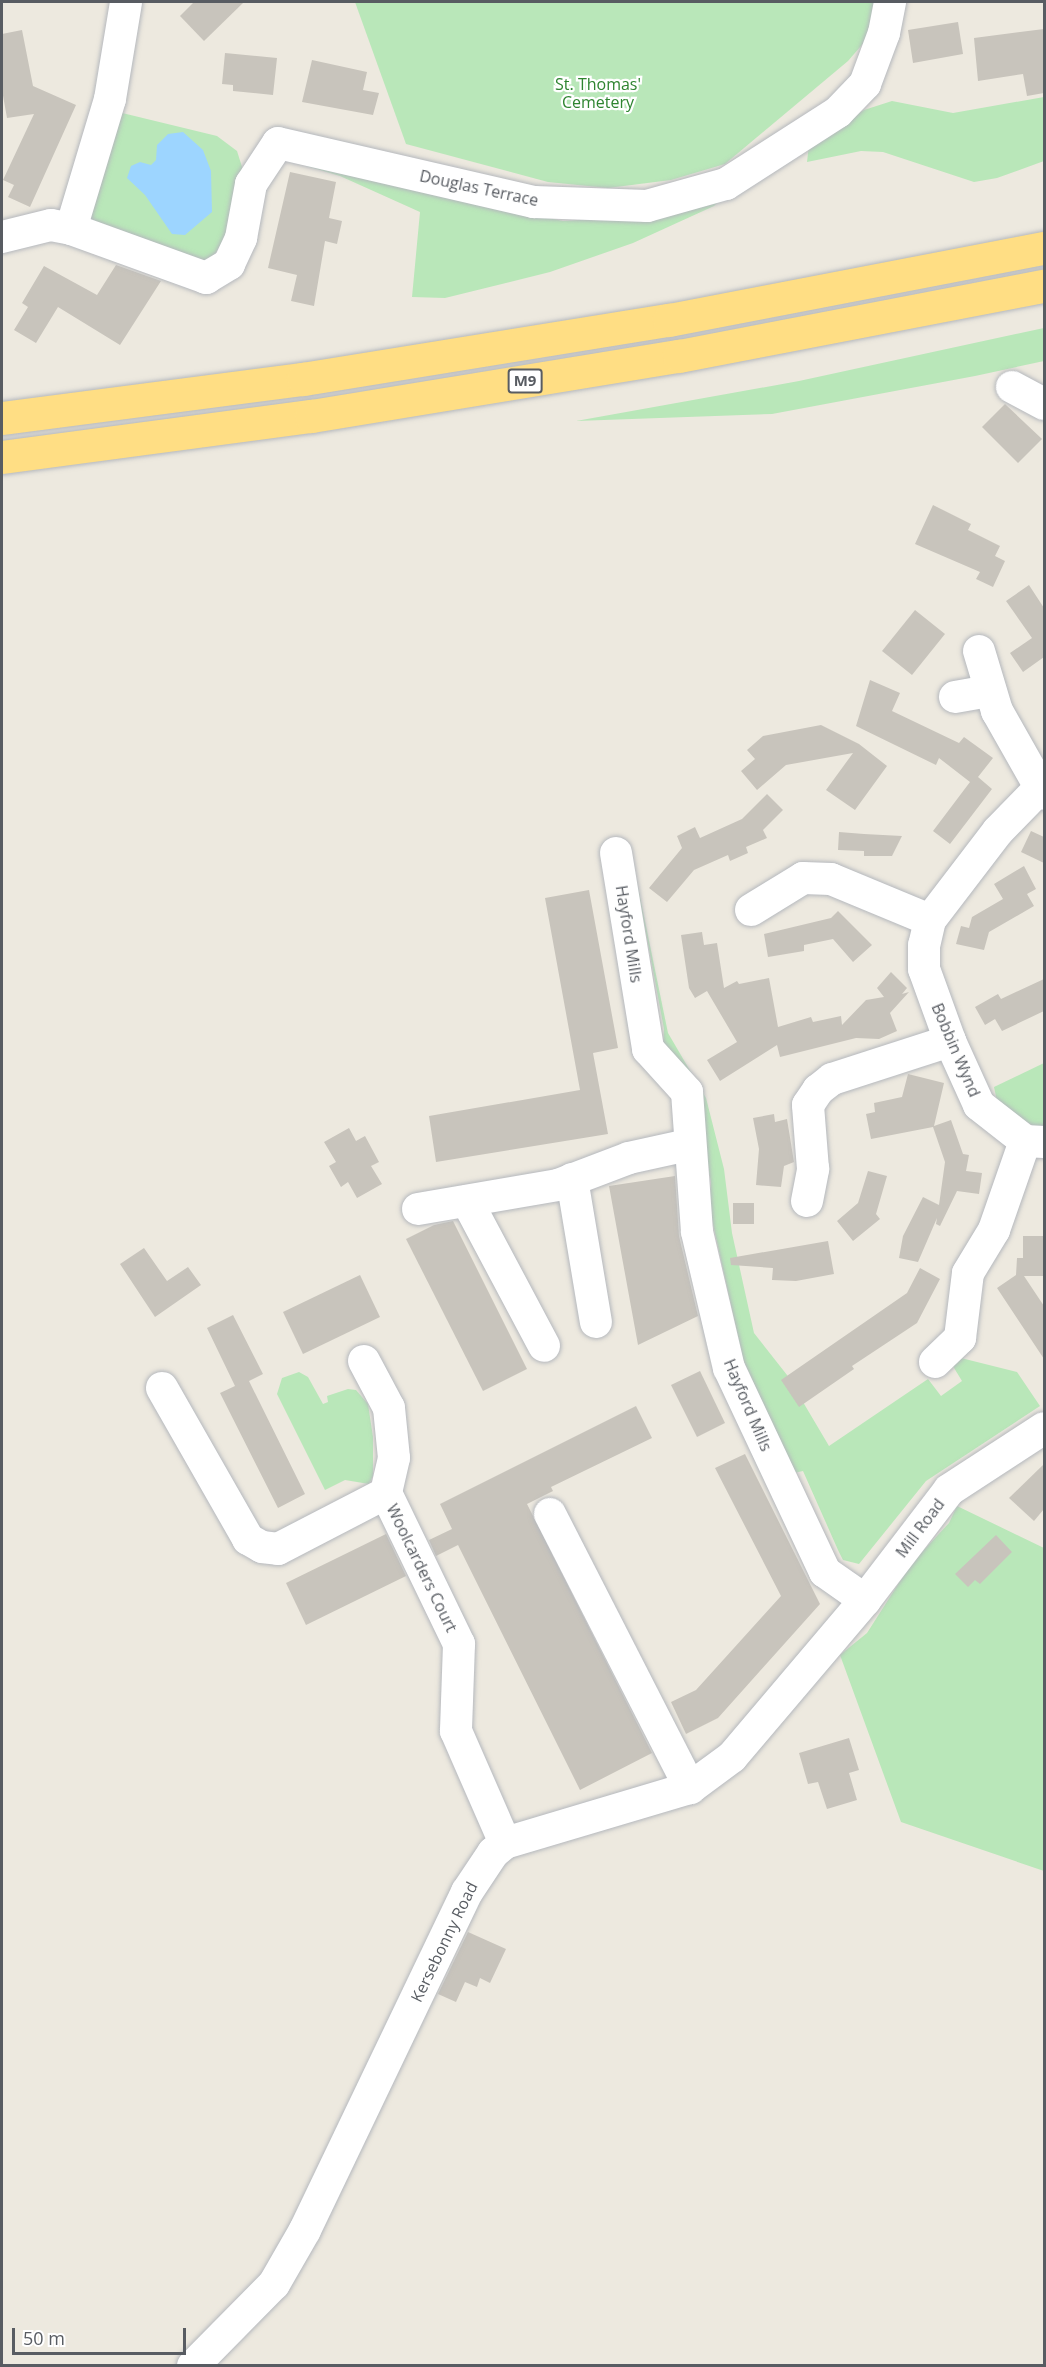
<!DOCTYPE html>
<html>
<head>
<meta charset="utf-8">
<style>
	body { margin:0 }
	#map { position:relative; width:1046px; height:2367px; overflow:hidden; background:#ede9df; font-family:"Open Sans",sans-serif }
	div>[style] { position:absolute }
	.green>* { inset:0; background:#b9e7b9 }
	.water>* { inset:0; background:#9dd5ff }
	.building>* { inset:0; background:#c8c4bc }
	.roads { filter:drop-shadow(0 0 2px #b5b8bd) drop-shadow(0 0 2px #b5b8bd) }
	.minor>* { height:32px; margin:-16px; padding:0 16px; transform-origin:16px; border-radius:16px; background:#fff }
	.highway>* { height:33px; margin:-16.5px; padding:0 16.5px; transform-origin:16.5px; border-radius:16.5px; background:#ffde84 }
	span { translate:-50% -50%; white-space:nowrap; text-align:center; line-height:1.15; -webkit-text-stroke:4.5px #fff; paint-order:stroke }
	.shield-label span { padding:2px 4px; background:#fff; border:2px solid; border-radius:4px; -webkit-text-stroke-width:0 }
	.shield-label { font-size:15px; color:#585c62; font-weight:700 }
	.park-label { font-size:16px; color:#2e8430 }
	.street-label { font-size:16px; color:#585c62 }
	.frame { position:absolute; inset:0; border:3px solid #585c62; pointer-events:none }
	.scale { position:absolute; left:12px; top:2328px; width:174px; height:27px; box-sizing:border-box; border:3px solid #585c62; border-top:0; padding-left:8px; font-size:18px; line-height:21px; white-space:nowrap; color:#585c62; -webkit-text-stroke:4px #fff; paint-order:stroke }
</style>
</head>
<body>
<div id="map">
	<div class="green">
		<i style="clip-path:polygon(355px 2px,880px 2px,874px 31px,848px 61px,725px 164px,671px 180px,608px 188px,548px 182px,406px 144px)"></i>
		<i style="clip-path:polygon(1044px 97px,1044px 161px,997px 178px,974px 182px,883px 152px,861px 151px,807px 162px,809px 145px,864px 110px,892px 101px,953px 113px)"></i>
		<i style="clip-path:polygon(114px 111px,217px 136px,237px 151px,243px 170px,225px 238px,213px 257px,202px 262px,80px 218px)"></i>
		<i style="clip-path:polygon(300px 164px,563px 221px,627px 217px,723px 197px,714px 206px,633px 243px,550px 272px,445px 298px,412px 297px,420px 212px,340px 176px)"></i>
		<i style="clip-path:polygon(1044px 328px,1044px 361px,975px 376px,772px 414px,576px 421px,799px 381px)"></i>
		<i style="clip-path:polygon(631px 853px,668px 1033px,706px 1098px,724px 1169px,732px 1233px,754px 1333px,787px 1375px,829px 1446px,928px 1379px,941px 1396px,962px 1381px,951px 1363px,961px 1358px,1017px 1372px,1040px 1406px,926px 1481px,859px 1564px,843px 1560px,838px 1550px,803px 1471px,794px 1473px,743px 1359px,709px 1206px,711px 1183px,702px 1129px,663px 1048px,664px 1029px)"></i>
		<i style="clip-path:polygon(1044px 1063px,1044px 1132px,998px 1106px,994px 1087px)"></i>
		<i style="clip-path:polygon(299px 1372px,308px 1377px,323px 1404px,328px 1402px,327px 1396px,348px 1389px,356px 1390px,368px 1404px,373px 1437px,373px 1476px,369px 1484px,345px 1480px,325px 1490px,277px 1394px,282px 1378px)"></i>
		<i style="clip-path:polygon(957px 1506px,1044px 1548px,1044px 1871px,901px 1822px,840px 1655px,867px 1633px,911px 1564px,949px 1523px)"></i>
	</div>
	<div class="water">
		<i style="clip-path:polygon(183px 132px,203px 150px,211px 171px,212px 212px,185px 235px,172px 234px,145px 195px,127px 178px,131px 166px,140px 162px,151px 165px,156px 160px,157px 145px,168px 134px)"></i>
	</div>
	<div class="building">
		<i style="clip-path:polygon(194px 2px,244px 2px,204px 41px,180px 16px)"></i>
		<i style="clip-path:polygon(958px 22px,963px 54px,913px 63px,908px 30px)"></i>
		<i style="clip-path:polygon(1044px 29px,1044px 93px,1027px 96px,1023px 74px,978px 81px,974px 38px)"></i>
		<i style="clip-path:polygon(22px 30px,33px 86px,76px 105px,30px 207px,8px 197px,14px 185px,3px 180px,34px 114px,7px 118px,2px 90px,2px 34px)"></i>
		<i style="clip-path:polygon(225px 53px,277px 58px,273px 95px,233px 91px,233px 85px,222px 84px)"></i>
		<i style="clip-path:polygon(312px 60px,367px 72px,363px 90px,379px 93px,373px 115px,302px 102px)"></i>
		<i style="clip-path:polygon(290px 172px,336px 182px,329px 218px,342px 221px,337px 244px,325px 241px,314px 306px,291px 301px,297px 275px,268px 268px)"></i>
		<i style="clip-path:polygon(116px 265px,161px 281px,120px 345px,58px 307px,36px 343px,14px 330px,28px 307px,22px 303px,44px 266px,97px 295px)"></i>
		<i style="clip-path:polygon(1005px 404px,1042px 439px,1018px 463px,982px 427px)"></i>
		<i style="clip-path:polygon(933px 505px,971px 524px,968px 530px,1000px 546px,995px 556px,1005px 561px,993px 587px,976px 579px,980px 572px,915px 544px)"></i>
		<i style="clip-path:polygon(1029px 585px,1044px 608px,1044px 657px,1023px 672px,1010px 653px,1032px 638px,1006px 601px)"></i>
		<i style="clip-path:polygon(915px 610px,945px 634px,912px 675px,882px 651px)"></i>
		<i style="clip-path:polygon(870px 680px,900px 693px,892px 711px,959px 743px,964px 737px,993px 758px,978px 777px,992px 789px,950px 844px,933px 831px,970px 782px,939px 758px,936px 765px,856px 726px)"></i>
		<i style="clip-path:polygon(821px 725px,859px 744px,887px 766px,855px 810px,826px 790px,853px 753px,786px 765px,757px 790px,741px 771px,755px 759px,747px 750px,763px 736px)"></i>
		<i style="clip-path:polygon(767px 794px,783px 810px,763px 830px,767px 838px,746px 847px,748px 853px,730px 861px,728px 855px,694px 870px,667px 902px,649px 888px,682px 848px,677px 836px,695px 827px,700px 838px,742px 819px)"></i>
		<i style="clip-path:polygon(1031px 831px,1044px 837px,1044px 863px,1021px 852px)"></i>
		<i style="clip-path:polygon(839px 832px,864px 834px,902px 836px,892px 856px,864px 856px,864px 851px,838px 850px)"></i>
		<i style="clip-path:polygon(1024px 866px,1036px 889px,1027px 894px,1034px 906px,989px 932px,984px 950px,956px 944px,961px 926px,969px 928px,972px 917px,1003px 899px,994px 884px)"></i>
		<i style="clip-path:polygon(589px 890px,618px 1048px,593px 1053px,608px 1134px,436px 1162px,429px 1116px,580px 1090px,545px 898px)"></i>
		<i style="clip-path:polygon(838px 911px,872px 945px,853px 962px,833px 939px,804px 945px,804px 951px,768px 957px,764px 934px,831px 918px)"></i>
		<i style="clip-path:polygon(702px 932px,704px 945px,717px 943px,724px 988px,737px 981px,739px 984px,769px 978px,778px 1027px,811px 1017px,813px 1022px,841px 1016px,842px 1025px,866px 1000px,884px 997px,877px 988px,891px 972px,907px 988px,902px 994px,909px 992px,890px 1013px,897px 1031px,879px 1039px,856px 1038px,780px 1057px,777px 1045px,720px 1081px,707px 1060px,737px 1042px,707px 991px,695px 998px,689px 988px,681px 935px)"></i>
		<i style="clip-path:polygon(1044px 979px,1044px 1011px,1002px 1031px,995px 1019px,985px 1025px,975px 1007px,998px 994px,1001px 999px)"></i>
		<i style="clip-path:polygon(908px 1074px,944px 1083px,934px 1126px,951px 1120px,963px 1154px,969px 1155px,966px 1171px,982px 1173px,979px 1194px,957px 1191px,940px 1226px,936px 1224px,937px 1218px,918px 1262px,899px 1258px,903px 1236px,923px 1197px,939px 1205px,945px 1162px,933px 1127px,871px 1139px,866px 1114px,875px 1112px,874px 1103px,902px 1097px)"></i>
		<i style="clip-path:polygon(774px 1114px,775px 1122px,787px 1119px,794px 1162px,784px 1166px,781px 1187px,756px 1185px,759px 1149px,753px 1118px)"></i>
		<i style="clip-path:polygon(349px 1128px,356px 1141px,365px 1136px,379px 1162px,371px 1166px,382px 1184px,357px 1198px,348px 1182px,341px 1187px,329px 1166px,336px 1162px,324px 1142px)"></i>
		<i style="clip-path:polygon(868px 1171px,887px 1176px,876px 1214px,880px 1219px,853px 1241px,837px 1221px,858px 1203px)"></i>
		<i style="clip-path:polygon(675px 1176px,679px 1236px,698px 1316px,638px 1345px,609px 1186px)"></i>
		<i style="clip-path:polygon(733px 1203px,754px 1203px,754px 1224px,733px 1224px)"></i>
		<i style="clip-path:polygon(453px 1221px,527px 1369px,483px 1391px,406px 1239px,434px 1225px)"></i>
		<i style="clip-path:polygon(1023px 1236px,1044px 1236px,1044px 1276px,1024px 1276px,1044px 1306px,1044px 1359px,997px 1288px,1016px 1275px,1017px 1258px,1023px 1258px)"></i>
		<i style="clip-path:polygon(828px 1241px,834px 1274px,796px 1281px,772px 1280px,773px 1268px,731px 1265px,730px 1258px)"></i>
		<i style="clip-path:polygon(144px 1248px,167px 1281px,188px 1267px,201px 1285px,155px 1317px,120px 1264px)"></i>
		<i style="clip-path:polygon(920px 1268px,940px 1279px,917px 1323px,852px 1366px,854px 1369px,799px 1407px,781px 1380px,907px 1293px)"></i>
		<i style="clip-path:polygon(360px 1275px,380px 1317px,303px 1354px,283px 1312px)"></i>
		<i style="clip-path:polygon(233px 1315px,263px 1374px,249px 1381px,305px 1494px,278px 1508px,220px 1393px,235px 1386px,207px 1328px)"></i>
		<i style="clip-path:polygon(700px 1371px,725px 1423px,697px 1437px,671px 1385px)"></i>
		<i style="clip-path:polygon(636px 1406px,652px 1438px,551px 1487px,553px 1491px,527px 1504px,652px 1753px,580px 1790px,458px 1545px,436px 1556px,429px 1540px,452px 1529px,440px 1504px)"></i>
		<i style="clip-path:polygon(745px 1454px,820px 1604px,718px 1718px,686px 1734px,671px 1702px,696px 1690px,781px 1596px,715px 1468px)"></i>
		<i style="clip-path:polygon(1044px 1464px,1044px 1509px,1034px 1521px,1009px 1498px)"></i>
		<i style="clip-path:polygon(386px 1534px,406px 1576px,306px 1625px,286px 1583px)"></i>
		<i style="clip-path:polygon(996px 1535px,1012px 1552px,980px 1584px,975px 1580px,968px 1587px,955px 1574px)"></i>
		<i style="clip-path:polygon(849px 1738px,859px 1770px,849px 1773px,857px 1800px,827px 1809px,818px 1782px,808px 1784px,799px 1753px)"></i>
		<i style="clip-path:polygon(468px 1932px,506px 1949px,490px 1983px,480px 1978px,477px 1987px,465px 1982px,456px 2002px,438px 1994px)"></i>
	</div>
	<div class="roads">
		<div class="minor">
			<i style="left:71px;top:229px;width:136px;rotate:-73.3deg"></i>
			<i style="left:110px;top:99px;width:98px;rotate:-80.6deg"></i>
			<i style="left:2px;top:237px;width:50px;rotate:-13.8deg"></i>
			<i style="left:51px;top:225px;width:20px;rotate:11deg"></i>
			<i style="left:71px;top:229px;width:144px;rotate:19.9deg"></i>
			<i style="left:206px;top:278px;width:27px;rotate:-31deg"></i>
			<i style="left:229px;top:264px;width:29px;rotate:-65deg"></i>
			<i style="left:241px;top:238px;width:55px;rotate:-79.5deg"></i>
			<i style="left:251px;top:184px;width:49px;rotate:-56.6deg"></i>
			<i style="left:278px;top:143px;width:263px;rotate:13deg"></i>
			<i style="left:534px;top:202px;width:113px;rotate:2deg"></i>
			<i style="left:647px;top:206px;width:82px;rotate:-15.6deg"></i>
			<i style="left:726px;top:184px;width:133px;rotate:-32.7deg"></i>
			<i style="left:838px;top:112px;width:39px;rotate:-46deg"></i>
			<i style="left:865px;top:84px;width:54px;rotate:-69.6deg"></i>
			<i style="left:884px;top:33px;width:32px;rotate:-79deg"></i>
			<i style="left:1012px;top:387px;width:36px;rotate:28deg"></i>
			<i style="left:979px;top:651px;width:63px;rotate:73.3deg"></i>
			<i style="left:997px;top:711px;width:95px;rotate:60.5deg"></i>
			<i style="left:955px;top:697px;width:36px;rotate:-10deg"></i>
			<i style="left:1039px;top:789px;width:59px;rotate:134.3deg"></i>
			<i style="left:998px;top:831px;width:112px;rotate:127.4deg"></i>
			<i style="left:930px;top:920px;width:26px;rotate:103deg"></i>
			<i style="left:924px;top:945px;width:24px;rotate:90deg"></i>
			<i style="left:924px;top:969px;width:77px;rotate:70.1deg"></i>
			<i style="left:950px;top:1041px;width:70px;rotate:65.6deg"></i>
			<i style="left:979px;top:1105px;width:58px;rotate:38deg"></i>
			<i style="left:1025px;top:1141px;width:19px;rotate:3deg"></i>
			<i style="left:616px;top:853px;width:199px;rotate:80.7deg"></i>
			<i style="left:648px;top:1049px;width:58px;rotate:47.8deg"></i>
			<i style="left:687px;top:1092px;width:140px;rotate:85.9deg"></i>
			<i style="left:697px;top:1232px;width:140px;rotate:76.8deg"></i>
			<i style="left:729px;top:1368px;width:225px;rotate:64.8deg"></i>
			<i style="left:825px;top:1572px;width:49px;rotate:35deg"></i>
			<i style="left:751px;top:910px;width:61px;rotate:-31.6deg"></i>
			<i style="left:803px;top:878px;width:28px;rotate:2deg"></i>
			<i style="left:831px;top:879px;width:107px;rotate:22.5deg"></i>
			<i style="left:572px;top:1179px;width:145px;rotate:80.5deg"></i>
			<i style="left:467px;top:1201px;width:164px;rotate:62deg"></i>
			<i style="left:807px;top:1201px;width:33px;rotate:-79deg"></i>
			<i style="left:813px;top:1169px;width:64px;rotate:-94.5deg"></i>
			<i style="left:808px;top:1105px;width:18px;rotate:-56deg"></i>
			<i style="left:818px;top:1090px;width:18px;rotate:-38deg"></i>
			<i style="left:832px;top:1079px;width:124px;rotate:-17.9deg"></i>
			<i style="left:418px;top:1209px;width:142px;rotate:-9.7deg"></i>
			<i style="left:558px;top:1185px;width:76px;rotate:-20.8deg"></i>
			<i style="left:629px;top:1158px;width:60px;rotate:-12.4deg"></i>
			<i style="left:364px;top:1361px;width:53px;rotate:62deg"></i>
			<i style="left:389px;top:1408px;width:50px;rotate:84.3deg"></i>
			<i style="left:394px;top:1458px;width:36px;rotate:103deg"></i>
			<i style="left:386px;top:1493px;width:168px;rotate:64.2deg"></i>
			<i style="left:459px;top:1644px;width:87px;rotate:92deg"></i>
			<i style="left:456px;top:1731px;width:122px;rotate:66.4deg"></i>
			<i style="left:935px;top:1362px;width:35px;rotate:-44deg"></i>
			<i style="left:960px;top:1338px;width:65px;rotate:-83deg"></i>
			<i style="left:968px;top:1273px;width:50px;rotate:-58.8deg"></i>
			<i style="left:994px;top:1230px;width:94px;rotate:-70.8deg"></i>
			<i style="left:162px;top:1388px;width:174px;rotate:60.3deg"></i>
			<i style="left:248px;top:1539px;width:16px;rotate:30deg"></i>
			<i style="left:262px;top:1547px;width:16px;rotate:7deg"></i>
			<i style="left:278px;top:1549px;width:122px;rotate:-27.4deg"></i>
			<i style="left:550px;top:1514px;width:308px;rotate:62.9deg"></i>
			<i style="left:193px;top:2366px;width:115px;rotate:-45.4deg"></i>
			<i style="left:274px;top:2284px;width:62px;rotate:-60.1deg"></i>
			<i style="left:305px;top:2230px;width:375px;rotate:-64.4deg"></i>
			<i style="left:467px;top:1892px;width:47px;rotate:-56.3deg"></i>
			<i style="left:493px;top:1853px;width:16px;rotate:-40deg"></i>
			<i style="left:505px;top:1843px;width:193px;rotate:-16.6deg"></i>
			<i style="left:690px;top:1788px;width:52px;rotate:-36.4deg"></i>
			<i style="left:732px;top:1757px;width:206px;rotate:-49.7deg"></i>
			<i style="left:865px;top:1600px;width:138px;rotate:-52.6deg"></i>
			<i style="left:949px;top:1490px;width:113px;rotate:-33.1deg"></i>
		</div>
		<div class="highway">
			<i style="left:2px;top:418px;width:304px;rotate:-7.4deg"></i>
			<i style="left:303px;top:379px;width:371px;rotate:-9.2deg"></i>
			<i style="left:669px;top:320px;width:382px;rotate:-10.9deg"></i>
			<i style="left:2px;top:457px;width:312px;rotate:-7.6deg"></i>
			<i style="left:311px;top:416px;width:373px;rotate:-9.3deg"></i>
			<i style="left:679px;top:356px;width:372px;rotate:-10.9deg"></i>
		</div>
	</div>
	<div class="shield-label">
		<span style="left:525px;top:381px">M9</span>
	</div>
	<div class="park-label">
		<span style="left:598px;top:93px">St. Thomas'<br>Cemetery</span>
	</div>
	<div class="street-label">
		<span style="left:479px;top:188px;rotate:12deg">Douglas Terrace</span>
		<span style="left:629px;top:934px;rotate:81deg">Hayford Mills</span>
		<span style="left:956px;top:1050px;rotate:67deg">Bobbin Wynd</span>
		<span style="left:748px;top:1405px;rotate:67deg">Hayford Mills</span>
		<span style="left:920px;top:1528px;rotate:-53deg">Mill Road</span>
		<span style="left:422px;top:1568px;rotate:64deg">Woolcarders Court</span>
		<span style="left:444px;top:1942px;rotate:-64deg">Kersebonny Road</span>
	</div>
	<div class="frame"></div>
	<div class="scale">50 m</div>
</div>
</body>
</html>
